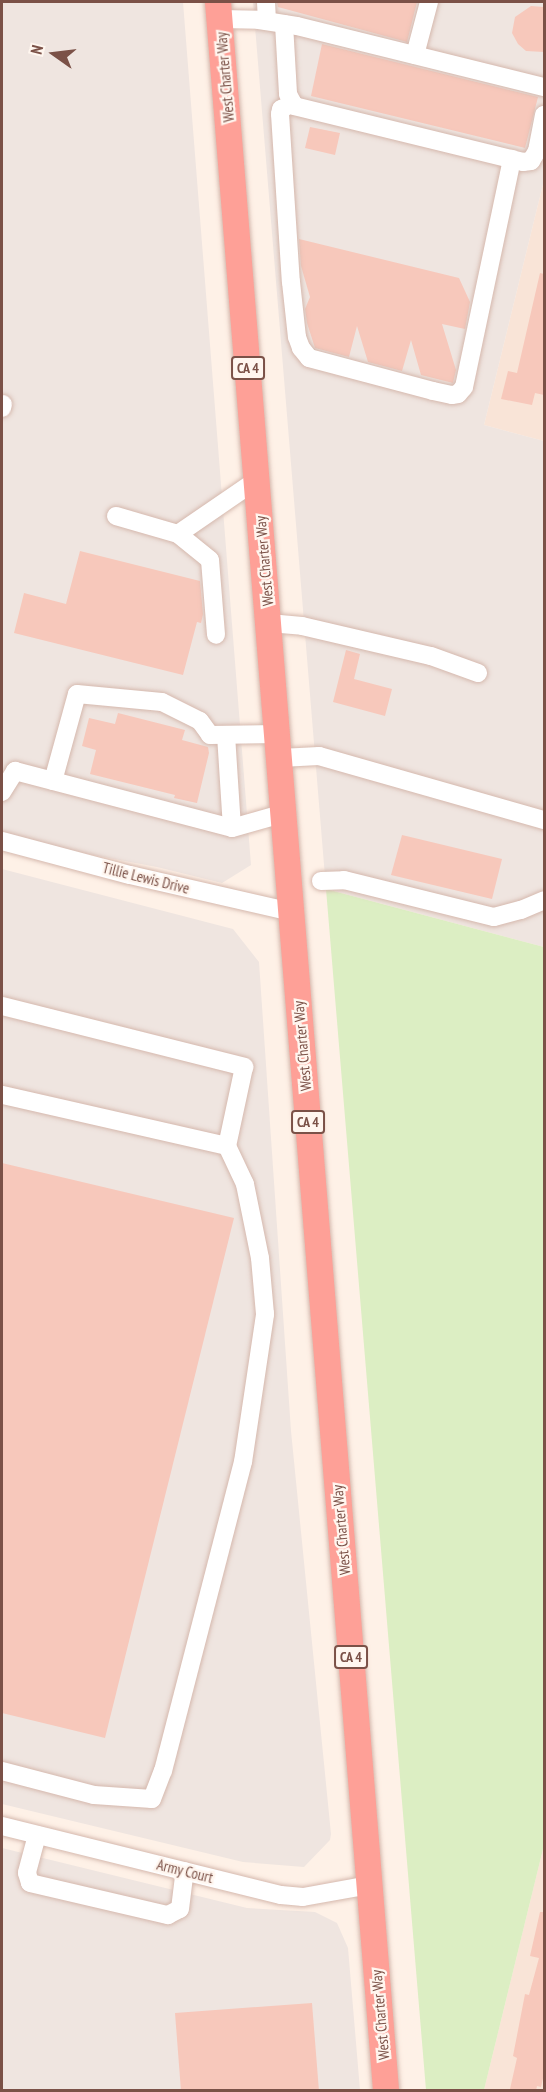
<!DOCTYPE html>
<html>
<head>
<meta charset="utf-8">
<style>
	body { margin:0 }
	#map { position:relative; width:546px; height:2092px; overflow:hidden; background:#fef1e7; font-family:"PT Sans Narrow",sans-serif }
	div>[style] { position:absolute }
	.residential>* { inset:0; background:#f9e4d7 }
	.industrial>* { inset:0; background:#efe5e0 }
	.green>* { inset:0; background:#dceec3 }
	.building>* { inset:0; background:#f7c8bb }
	.roads { filter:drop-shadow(0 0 2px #d5b8ad) drop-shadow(0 0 2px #d5b8ad) }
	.minor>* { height:18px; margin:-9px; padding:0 9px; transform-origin:9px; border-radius:9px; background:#fff }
	.highway>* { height:26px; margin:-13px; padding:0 13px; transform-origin:13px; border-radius:13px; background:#fea097 }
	span { translate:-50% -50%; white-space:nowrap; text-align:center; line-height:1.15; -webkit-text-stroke:4.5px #fff6ef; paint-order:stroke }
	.shield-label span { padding:2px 4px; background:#fff6ef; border:2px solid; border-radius:4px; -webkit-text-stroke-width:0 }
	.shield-label { font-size:14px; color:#7b5147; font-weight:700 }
	.street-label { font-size:15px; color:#7b5147 }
	.frame { position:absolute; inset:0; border:3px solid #7b5147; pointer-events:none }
	.north { position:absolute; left:24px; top:24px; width:60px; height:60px; -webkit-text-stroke:4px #fff6ef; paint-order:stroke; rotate:284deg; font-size:16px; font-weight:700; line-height:24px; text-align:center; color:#7b5147 }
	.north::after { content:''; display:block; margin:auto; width:21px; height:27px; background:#7b5147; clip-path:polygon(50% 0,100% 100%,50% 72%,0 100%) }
</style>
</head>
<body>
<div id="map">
	<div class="residential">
		<i style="clip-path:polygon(544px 180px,544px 441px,484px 425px)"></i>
		<i style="clip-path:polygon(544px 1845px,544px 2090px,484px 2090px)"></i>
	</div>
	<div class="industrial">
		<i style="clip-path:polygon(2px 2px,183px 2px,251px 865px,222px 883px,157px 867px,2px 838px)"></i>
		<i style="clip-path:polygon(253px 2px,544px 2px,544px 180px,484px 425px,544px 441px,544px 947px,326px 889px)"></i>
		<i style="clip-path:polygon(2px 869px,233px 929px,259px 962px,291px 1431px,331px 1834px,330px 1840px,304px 1867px,243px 1862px,2px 1804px)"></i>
		<i style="clip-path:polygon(2px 1848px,247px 1908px,315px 1912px,337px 1923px,348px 1948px,360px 2090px,2px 2090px)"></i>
	</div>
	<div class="green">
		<i style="clip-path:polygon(326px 889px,544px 947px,544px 1845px,484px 2090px,426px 2090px)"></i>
	</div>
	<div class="building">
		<i style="clip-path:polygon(277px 2px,417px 2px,407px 42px,278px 7px)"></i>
		<i style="clip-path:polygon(531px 6px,544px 7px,544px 52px,526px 51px,518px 44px,512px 33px,515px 17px)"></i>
		<i style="clip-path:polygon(322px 44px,538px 97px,525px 148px,311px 96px)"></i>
		<i style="clip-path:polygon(310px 127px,340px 133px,335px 155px,305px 148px)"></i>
		<i style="clip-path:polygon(299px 239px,459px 278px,470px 302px,465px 329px,442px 324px,456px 370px,453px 383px,421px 375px,411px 340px,402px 371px,368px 362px,357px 326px,349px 357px,315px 348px,307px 323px,305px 309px,310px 297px,301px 266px)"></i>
		<i style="clip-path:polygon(540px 273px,544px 274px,544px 395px,535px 393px,532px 405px,501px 399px,508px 371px,517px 373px)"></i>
		<i style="clip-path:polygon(80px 551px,200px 581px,203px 614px,201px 623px,197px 622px,183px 675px,14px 633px,24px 593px,66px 604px)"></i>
		<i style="clip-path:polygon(346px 650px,360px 654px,354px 679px,392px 689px,385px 716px,333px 702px)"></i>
		<i style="clip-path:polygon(118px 713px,185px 730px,182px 740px,208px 747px,209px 753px,197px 803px,174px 798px,175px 795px,90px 774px,96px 750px,82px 746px,89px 718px,115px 724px)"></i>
		<i style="clip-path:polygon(402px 835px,502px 859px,492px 899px,391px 875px)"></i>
		<i style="clip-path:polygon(2px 1163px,234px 1218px,105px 1738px,2px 1713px)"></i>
		<i style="clip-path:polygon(540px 1912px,544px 1912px,544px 2074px,541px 2087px,537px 2086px,536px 2091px,516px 2091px,510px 2089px,517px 2058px,513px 2056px,525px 1994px,529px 1995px,539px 1958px,530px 1956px)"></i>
		<i style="clip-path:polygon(312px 2003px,319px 2091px,181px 2091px,175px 2013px)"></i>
	</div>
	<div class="roads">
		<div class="minor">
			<i style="left:266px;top:2px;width:19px;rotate:87deg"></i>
			<i style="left:220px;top:19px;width:39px;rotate:1deg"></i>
			<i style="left:259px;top:20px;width:38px;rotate:9deg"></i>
			<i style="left:297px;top:26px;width:254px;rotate:13.9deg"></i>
			<i style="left:284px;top:24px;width:70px;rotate:86.7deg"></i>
			<i style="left:288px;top:94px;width:13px;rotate:63deg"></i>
			<i style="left:294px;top:106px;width:236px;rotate:13.7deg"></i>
			<i style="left:523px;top:162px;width:8px;rotate:-7deg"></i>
			<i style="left:531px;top:161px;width:12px;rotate:-59deg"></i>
			<i style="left:537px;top:151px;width:37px;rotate:-79deg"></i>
			<i style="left:415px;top:55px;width:55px;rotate:-75.2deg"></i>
			<i style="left:293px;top:103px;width:13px;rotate:153deg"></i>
			<i style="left:281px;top:109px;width:5px;rotate:101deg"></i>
			<i style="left:280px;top:114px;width:168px;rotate:86.3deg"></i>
			<i style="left:291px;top:282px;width:55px;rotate:83.8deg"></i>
			<i style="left:297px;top:337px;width:12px;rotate:70deg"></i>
			<i style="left:301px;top:348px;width:13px;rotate:51deg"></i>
			<i style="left:309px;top:358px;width:128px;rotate:14.9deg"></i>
			<i style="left:433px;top:391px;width:19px;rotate:12deg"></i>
			<i style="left:452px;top:395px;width:6px;rotate:-9deg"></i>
			<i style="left:458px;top:394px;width:9px;rotate:-49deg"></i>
			<i style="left:464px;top:387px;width:233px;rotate:-78.1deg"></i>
			<i style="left:2px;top:408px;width:4px;rotate:-76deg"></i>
			<i style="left:116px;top:516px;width:65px;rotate:16.2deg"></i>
			<i style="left:178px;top:534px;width:97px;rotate:-34.5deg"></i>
			<i style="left:178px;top:534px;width:41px;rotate:39.1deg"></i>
			<i style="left:210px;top:560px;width:75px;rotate:85.4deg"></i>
			<i style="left:269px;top:623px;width:33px;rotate:5deg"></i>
			<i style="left:302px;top:626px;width:132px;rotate:13.1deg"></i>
			<i style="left:431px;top:656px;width:50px;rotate:19.9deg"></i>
			<i style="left:226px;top:735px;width:93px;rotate:86.3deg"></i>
			<i style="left:280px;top:758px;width:39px;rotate:-3deg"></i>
			<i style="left:319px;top:756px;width:234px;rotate:15.9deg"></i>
			<i style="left:53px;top:781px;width:90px;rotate:-74.6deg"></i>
			<i style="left:77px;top:694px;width:85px;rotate:5.4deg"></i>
			<i style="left:162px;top:702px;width:42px;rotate:26.6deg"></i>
			<i style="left:200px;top:721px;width:17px;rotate:54deg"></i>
			<i style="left:210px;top:735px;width:69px;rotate:-0.8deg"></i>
			<i style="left:2px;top:792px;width:25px;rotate:-58deg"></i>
			<i style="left:15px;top:771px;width:224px;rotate:14.7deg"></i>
			<i style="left:232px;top:828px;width:55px;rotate:-15.8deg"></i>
			<i style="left:2px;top:841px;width:132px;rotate:14.9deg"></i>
			<i style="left:130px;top:875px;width:166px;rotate:12.9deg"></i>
			<i style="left:321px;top:881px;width:23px;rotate:-2deg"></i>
			<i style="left:344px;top:880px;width:154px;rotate:13.9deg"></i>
			<i style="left:494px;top:917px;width:28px;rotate:-15deg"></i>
			<i style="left:521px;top:910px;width:25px;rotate:-23deg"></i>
			<i style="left:2px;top:1006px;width:250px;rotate:14.1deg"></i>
			<i style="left:244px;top:1067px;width:81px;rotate:102.1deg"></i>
			<i style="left:227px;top:1146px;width:231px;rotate:-167.2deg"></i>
			<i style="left:2px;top:1771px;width:95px;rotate:14.6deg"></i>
			<i style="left:94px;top:1795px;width:58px;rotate:3.9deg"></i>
			<i style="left:152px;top:1799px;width:30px;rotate:-69deg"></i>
			<i style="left:163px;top:1771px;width:319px;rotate:-75.5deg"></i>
			<i style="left:243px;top:1462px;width:150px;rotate:-81.5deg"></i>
			<i style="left:265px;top:1314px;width:56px;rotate:-95.1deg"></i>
			<i style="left:260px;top:1258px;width:76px;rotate:-101.5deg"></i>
			<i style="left:245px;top:1184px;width:42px;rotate:-115.3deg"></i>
			<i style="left:2px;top:1826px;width:287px;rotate:13.9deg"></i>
			<i style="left:281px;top:1895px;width:22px;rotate:5deg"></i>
			<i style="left:303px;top:1897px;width:67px;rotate:-10.3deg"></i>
			<i style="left:37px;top:1835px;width:39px;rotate:105deg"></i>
			<i style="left:27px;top:1873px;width:10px;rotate:73deg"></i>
			<i style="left:30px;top:1883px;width:142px;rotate:13.1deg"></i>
			<i style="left:168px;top:1915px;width:13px;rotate:-27deg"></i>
			<i style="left:180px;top:1909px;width:38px;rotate:-83deg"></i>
		</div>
		<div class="highway">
			<i style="left:218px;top:2px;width:2095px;rotate:85.4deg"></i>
		</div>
	</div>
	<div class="shield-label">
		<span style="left:248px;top:368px">CA 4</span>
		<span style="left:308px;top:1122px">CA 4</span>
		<span style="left:351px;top:1657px">CA 4</span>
	</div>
	<div class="street-label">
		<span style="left:225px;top:77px;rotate:-95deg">West Charter Way</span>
		<span style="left:264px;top:561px;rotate:-95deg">West Charter Way</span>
		<span style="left:146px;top:878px;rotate:14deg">Tillie Lewis Drive</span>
		<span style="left:302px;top:1046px;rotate:-95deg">West Charter Way</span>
		<span style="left:341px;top:1530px;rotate:-95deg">West Charter Way</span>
		<span style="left:185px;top:1871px;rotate:14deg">Army Court</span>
		<span style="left:380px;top:2015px;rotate:-95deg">West Charter Way</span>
	</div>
	<div class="frame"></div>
	<div class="north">N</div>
</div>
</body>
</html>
